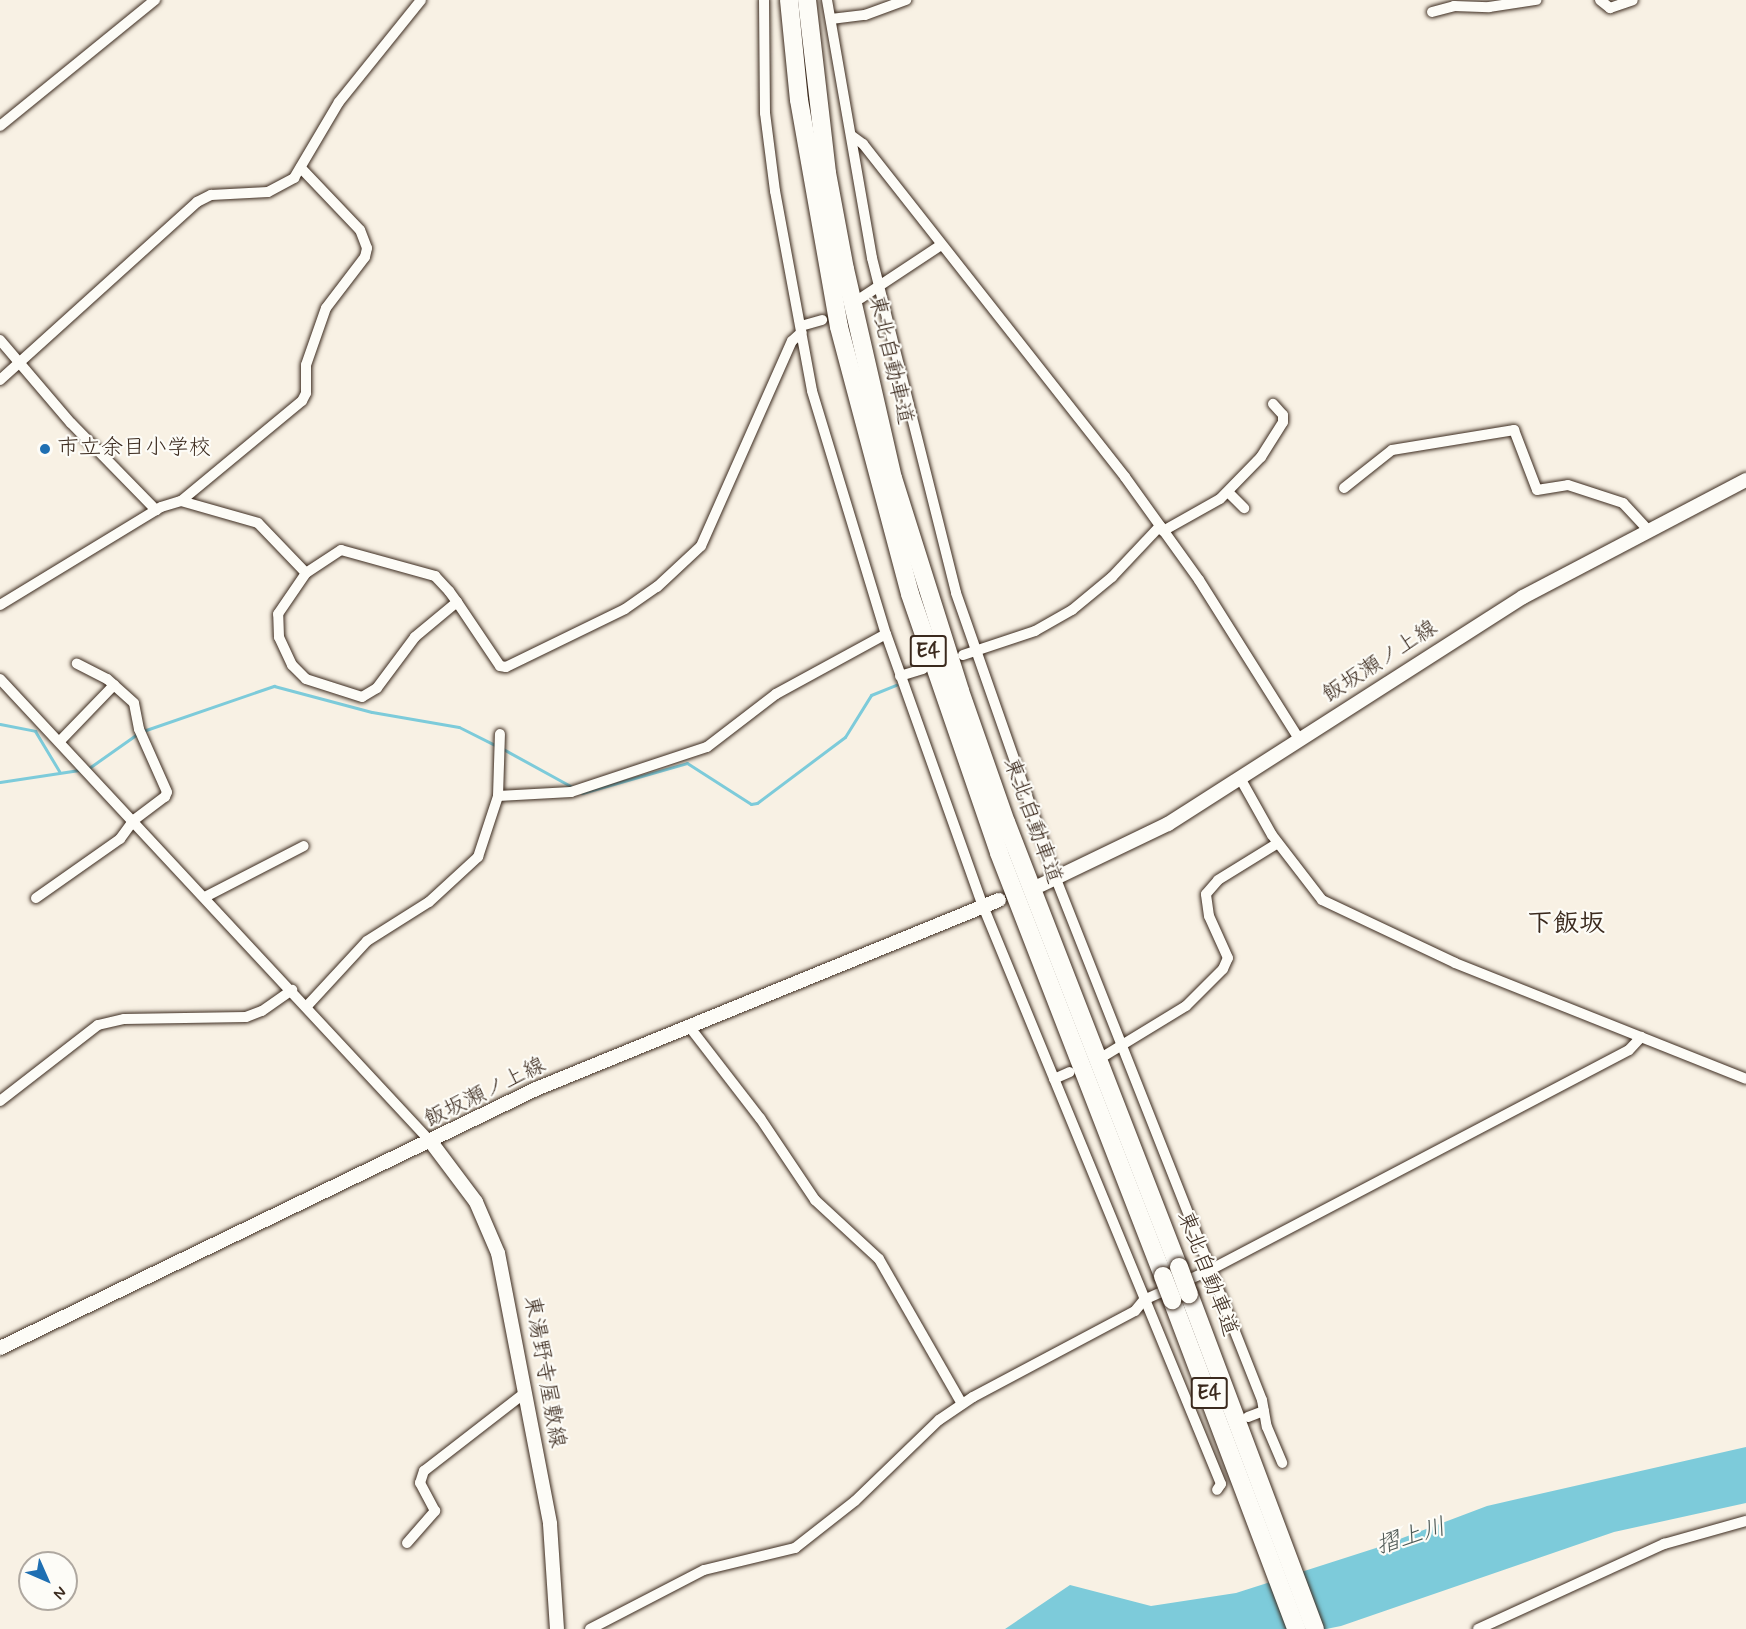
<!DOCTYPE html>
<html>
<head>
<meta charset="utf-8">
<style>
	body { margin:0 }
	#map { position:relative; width:1746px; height:1629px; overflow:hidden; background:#f8f1e4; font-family:Mynerve,"Klee One",sans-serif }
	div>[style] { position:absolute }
	.water>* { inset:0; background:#7dcbda }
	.stream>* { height:3px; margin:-1.5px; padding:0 1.5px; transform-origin:1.5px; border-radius:1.5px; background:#7dcbda }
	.roads { filter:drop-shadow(0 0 2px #3b2a1e) drop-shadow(0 0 2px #3b2a1e) }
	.street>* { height:10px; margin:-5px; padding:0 5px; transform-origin:5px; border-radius:5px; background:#fdfcf7 }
	.secondary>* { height:14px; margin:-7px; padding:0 7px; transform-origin:7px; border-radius:7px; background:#fdfcf7 }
	.highway>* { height:18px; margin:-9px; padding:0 9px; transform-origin:9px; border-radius:9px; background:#fdfcf7 }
	.bridges { filter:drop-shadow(0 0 2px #3b2a1e) drop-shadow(0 0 2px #3b2a1e) }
	.highway-bridge>* { height:18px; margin:-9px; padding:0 9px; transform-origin:9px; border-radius:9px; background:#fdfcf7 }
	.dots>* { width:16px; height:16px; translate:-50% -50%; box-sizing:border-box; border:3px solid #fdfcf7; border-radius:50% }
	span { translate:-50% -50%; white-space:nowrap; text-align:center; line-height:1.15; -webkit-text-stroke:4.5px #fdfcf7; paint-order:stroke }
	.shield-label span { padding:2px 4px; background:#fdfcf7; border:2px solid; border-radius:4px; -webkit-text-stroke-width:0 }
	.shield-label { font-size:21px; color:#3b2a1e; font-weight:700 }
	.street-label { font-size:22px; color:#3b2a1e }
	.poi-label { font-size:22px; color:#3b2a1e }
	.left { translate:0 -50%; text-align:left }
	.water-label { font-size:24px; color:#4f5a56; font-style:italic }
	.quarter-label { font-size:26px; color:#3b2a1e; font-weight:700 }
	.north { position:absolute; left:18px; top:1551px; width:60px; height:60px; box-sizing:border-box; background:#fdfcf7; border:2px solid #afa8a0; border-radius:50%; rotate:135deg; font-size:16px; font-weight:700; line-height:24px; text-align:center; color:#3b2a1e }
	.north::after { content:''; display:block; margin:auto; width:21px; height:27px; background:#1f6fb2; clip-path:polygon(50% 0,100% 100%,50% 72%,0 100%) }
</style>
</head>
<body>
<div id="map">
	<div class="water">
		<i style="clip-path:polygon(1746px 1447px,1746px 1503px,1614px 1532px,1341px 1626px,1326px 1629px,1005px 1629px,1070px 1585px,1151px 1606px,1236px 1593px,1376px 1548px,1487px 1506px)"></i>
	</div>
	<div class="stream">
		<i style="left:0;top:724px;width:36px;rotate:11deg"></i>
		<i style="left:35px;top:731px;width:47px;rotate:59deg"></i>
		<i style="left:143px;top:731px;width:139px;rotate:-19deg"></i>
		<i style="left:274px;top:686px;width:101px;rotate:14.9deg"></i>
		<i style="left:372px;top:712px;width:88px;rotate:9.8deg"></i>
		<i style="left:459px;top:727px;width:42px;rotate:26.6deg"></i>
		<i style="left:503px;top:749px;width:81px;rotate:28.8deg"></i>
		<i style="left:89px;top:768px;width:59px;rotate:-35.3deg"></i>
		<i style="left:0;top:782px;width:80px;rotate:-8.6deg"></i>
		<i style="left:582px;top:793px;width:109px;rotate:-15.9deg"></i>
		<i style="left:687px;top:763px;width:76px;rotate:32.6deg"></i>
		<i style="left:751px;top:804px;width:6px;rotate:-9deg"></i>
		<i style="left:757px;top:803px;width:110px;rotate:-36.9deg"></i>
		<i style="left:845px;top:737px;width:49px;rotate:-58.2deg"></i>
		<i style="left:871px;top:695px;width:27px;rotate:-22deg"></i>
	</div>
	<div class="roads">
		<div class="street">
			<i style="left:764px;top:0;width:113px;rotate:89.5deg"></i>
			<i style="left:765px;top:113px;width:79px;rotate:82.7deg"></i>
			<i style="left:775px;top:191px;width:203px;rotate:79.5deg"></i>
			<i style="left:812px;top:391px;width:254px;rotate:73.1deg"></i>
			<i style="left:886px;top:634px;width:289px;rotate:70.4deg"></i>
			<i style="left:983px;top:906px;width:625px;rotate:67.62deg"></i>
			<i style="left:1221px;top:1484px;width:7px;rotate:124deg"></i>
			<i style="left:827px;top:0;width:262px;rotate:80.1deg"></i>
			<i style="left:872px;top:258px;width:345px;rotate:75.9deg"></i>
			<i style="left:956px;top:593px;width:303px;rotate:70.7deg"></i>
			<i style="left:1056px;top:879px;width:560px;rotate:68.43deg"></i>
			<i style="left:1262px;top:1400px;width:27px;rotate:80deg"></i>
			<i style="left:1267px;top:1427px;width:39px;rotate:67deg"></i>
			<i style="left:1600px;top:0;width:13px;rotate:39deg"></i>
			<i style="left:1610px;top:8px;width:24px;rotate:-19deg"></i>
			<i style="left:1432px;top:12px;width:23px;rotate:-15deg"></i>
			<i style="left:1454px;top:6px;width:35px;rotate:2deg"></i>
			<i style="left:1489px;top:7px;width:48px;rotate:-8.5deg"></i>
			<i style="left:831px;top:19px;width:34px;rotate:-7deg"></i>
			<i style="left:865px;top:15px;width:44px;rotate:-20.1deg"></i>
			<i style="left:0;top:126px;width:200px;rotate:-39.1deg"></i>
			<i style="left:852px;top:136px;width:14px;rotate:36deg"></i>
			<i style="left:863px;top:144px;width:424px;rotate:51.8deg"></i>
			<i style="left:1125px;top:477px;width:127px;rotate:54.3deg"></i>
			<i style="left:1199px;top:580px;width:188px;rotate:57.8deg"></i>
			<i style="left:861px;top:298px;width:96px;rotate:-33.5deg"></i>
			<i style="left:801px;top:326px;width:22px;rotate:-16deg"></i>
			<i style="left:0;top:340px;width:109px;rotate:49.5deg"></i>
			<i style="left:71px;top:423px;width:122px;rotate:45.7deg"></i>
			<i style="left:0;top:380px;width:266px;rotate:-42.1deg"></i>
			<i style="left:197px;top:202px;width:16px;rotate:-27deg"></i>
			<i style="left:211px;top:195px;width:57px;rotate:-3deg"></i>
			<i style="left:268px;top:192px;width:30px;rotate:-28deg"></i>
			<i style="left:294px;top:178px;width:88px;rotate:-59.4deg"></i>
			<i style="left:339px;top:102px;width:131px;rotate:-51.2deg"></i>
			<i style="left:1344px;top:488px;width:61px;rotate:-38.4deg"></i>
			<i style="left:1392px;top:450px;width:124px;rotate:-9.3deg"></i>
			<i style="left:1514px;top:430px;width:64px;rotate:69deg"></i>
			<i style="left:1537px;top:490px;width:31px;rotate:-9deg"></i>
			<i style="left:1568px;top:485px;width:58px;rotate:18.1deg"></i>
			<i style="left:1623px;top:503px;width:37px;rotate:47deg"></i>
			<i style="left:1228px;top:492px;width:23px;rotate:45deg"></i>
			<i style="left:181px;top:501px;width:157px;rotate:-39.6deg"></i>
			<i style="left:302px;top:401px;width:9px;rotate:-63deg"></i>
			<i style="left:306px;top:393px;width:28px;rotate:-90deg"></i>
			<i style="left:306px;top:365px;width:60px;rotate:-70.7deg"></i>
			<i style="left:326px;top:308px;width:64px;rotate:-52.6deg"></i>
			<i style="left:365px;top:257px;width:9px;rotate:-77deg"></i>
			<i style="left:367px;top:248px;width:19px;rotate:-111deg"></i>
			<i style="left:360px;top:230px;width:86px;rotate:-133.6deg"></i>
			<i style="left:1163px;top:531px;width:65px;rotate:-29.3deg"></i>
			<i style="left:1220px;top:499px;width:59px;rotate:-45.7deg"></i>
			<i style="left:1261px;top:457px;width:41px;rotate:-57.8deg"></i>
			<i style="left:1283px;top:422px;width:7px;rotate:-90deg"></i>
			<i style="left:1283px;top:415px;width:15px;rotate:-132deg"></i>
			<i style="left:457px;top:602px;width:55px;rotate:140.2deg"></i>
			<i style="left:415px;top:637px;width:64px;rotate:126.7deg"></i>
			<i style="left:377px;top:688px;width:17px;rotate:149deg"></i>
			<i style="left:362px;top:697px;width:59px;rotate:-162.2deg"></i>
			<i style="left:306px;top:679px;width:20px;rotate:-135deg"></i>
			<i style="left:292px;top:665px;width:31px;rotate:-115deg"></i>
			<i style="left:279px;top:637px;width:23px;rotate:-92deg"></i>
			<i style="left:278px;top:614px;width:50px;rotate:-55.7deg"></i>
			<i style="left:306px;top:573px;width:42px;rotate:-33.3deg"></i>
			<i style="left:341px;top:550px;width:98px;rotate:15.5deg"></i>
			<i style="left:435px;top:576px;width:21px;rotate:47deg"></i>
			<i style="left:449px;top:591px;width:14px;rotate:54deg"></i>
			<i style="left:457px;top:602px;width:77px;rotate:56.1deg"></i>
			<i style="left:500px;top:666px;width:6px;rotate:9deg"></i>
			<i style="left:506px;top:667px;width:132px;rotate:-26deg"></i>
			<i style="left:625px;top:609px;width:39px;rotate:-35deg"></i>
			<i style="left:657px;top:587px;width:60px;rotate:-43deg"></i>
			<i style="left:701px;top:546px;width:224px;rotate:-66.1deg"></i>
			<i style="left:792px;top:341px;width:13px;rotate:-42deg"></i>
			<i style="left:0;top:605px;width:188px;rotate:-31.3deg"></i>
			<i style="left:161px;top:507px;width:21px;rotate:-17deg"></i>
			<i style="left:181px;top:501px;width:80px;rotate:15.9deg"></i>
			<i style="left:258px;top:523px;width:69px;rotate:46.2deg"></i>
			<i style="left:963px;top:655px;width:76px;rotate:-18.4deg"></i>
			<i style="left:1035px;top:631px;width:43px;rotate:-29.6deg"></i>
			<i style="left:1072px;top:610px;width:52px;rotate:-39.5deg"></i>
			<i style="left:1112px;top:577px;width:70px;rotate:-46.7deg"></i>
			<i style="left:900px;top:676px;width:24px;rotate:-17deg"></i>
			<i style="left:0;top:679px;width:633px;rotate:47.05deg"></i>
			<i style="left:60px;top:741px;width:78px;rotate:-46deg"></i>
			<i style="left:1240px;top:778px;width:65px;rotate:60.7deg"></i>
			<i style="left:1272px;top:835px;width:82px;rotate:52.4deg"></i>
			<i style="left:1322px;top:900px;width:147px;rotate:25.3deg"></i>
			<i style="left:1455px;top:963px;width:313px;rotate:21.7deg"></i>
			<i style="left:498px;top:796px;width:73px;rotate:-3.1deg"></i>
			<i style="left:571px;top:792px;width:143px;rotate:-18.3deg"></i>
			<i style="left:707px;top:747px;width:87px;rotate:-37.5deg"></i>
			<i style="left:776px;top:694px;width:125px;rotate:-28.6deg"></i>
			<i style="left:205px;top:897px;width:111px;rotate:-27.3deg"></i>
			<i style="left:36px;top:898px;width:103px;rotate:-35.1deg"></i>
			<i style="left:120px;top:839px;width:24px;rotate:-54deg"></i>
			<i style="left:134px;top:820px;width:39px;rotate:-37deg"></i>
			<i style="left:165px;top:797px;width:5px;rotate:-68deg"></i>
			<i style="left:167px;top:792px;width:69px;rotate:-114deg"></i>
			<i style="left:139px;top:729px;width:26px;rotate:-101deg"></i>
			<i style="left:134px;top:703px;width:36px;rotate:-138deg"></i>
			<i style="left:107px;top:679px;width:34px;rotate:-153deg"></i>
			<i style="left:307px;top:1006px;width:88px;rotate:-47.3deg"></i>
			<i style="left:367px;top:941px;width:73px;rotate:-32.2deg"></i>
			<i style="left:429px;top:902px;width:67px;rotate:-42.6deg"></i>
			<i style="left:478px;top:857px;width:64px;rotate:-71.8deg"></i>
			<i style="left:498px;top:796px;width:62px;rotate:-88.2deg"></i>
			<i style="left:688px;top:1025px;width:118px;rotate:52.3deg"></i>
			<i style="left:760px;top:1118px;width:99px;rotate:56.1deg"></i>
			<i style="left:815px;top:1200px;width:87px;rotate:42.7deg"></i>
			<i style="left:879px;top:1259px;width:167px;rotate:60.2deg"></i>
			<i style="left:1104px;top:1056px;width:96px;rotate:-31.4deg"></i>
			<i style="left:1186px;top:1006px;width:52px;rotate:-45deg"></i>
			<i style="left:1223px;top:969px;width:12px;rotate:-66deg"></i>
			<i style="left:1228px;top:958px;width:46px;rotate:-114.3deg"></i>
			<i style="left:1209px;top:916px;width:22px;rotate:-98deg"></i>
			<i style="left:1206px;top:894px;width:18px;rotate:-49deg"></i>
			<i style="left:1218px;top:880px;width:70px;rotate:-31.7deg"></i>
			<i style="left:1054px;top:1079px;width:17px;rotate:-24deg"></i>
			<i style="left:0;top:1101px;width:124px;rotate:-37.8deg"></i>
			<i style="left:98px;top:1025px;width:27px;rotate:-13deg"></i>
			<i style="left:124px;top:1019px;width:122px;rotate:-0.9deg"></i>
			<i style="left:246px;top:1017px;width:17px;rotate:-21deg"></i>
			<i style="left:262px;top:1011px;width:37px;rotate:-35deg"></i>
			<i style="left:1248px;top:1417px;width:17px;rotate:-21deg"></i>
			<i style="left:407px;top:1543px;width:43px;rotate:-48.8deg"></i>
			<i style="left:435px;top:1511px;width:32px;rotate:-118deg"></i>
			<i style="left:420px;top:1483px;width:13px;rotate:-72deg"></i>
			<i style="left:424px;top:1471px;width:129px;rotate:-37.8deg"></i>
			<i style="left:590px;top:1629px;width:128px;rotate:-27.4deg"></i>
			<i style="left:704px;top:1570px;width:94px;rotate:-13.6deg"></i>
			<i style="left:795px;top:1548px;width:76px;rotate:-38.1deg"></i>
			<i style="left:855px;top:1501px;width:117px;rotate:-44deg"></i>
			<i style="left:939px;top:1420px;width:41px;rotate:-34.1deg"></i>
			<i style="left:973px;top:1397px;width:183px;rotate:-28deg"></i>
			<i style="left:1135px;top:1311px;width:14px;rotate:-51deg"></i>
			<i style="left:1144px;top:1300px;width:70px;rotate:-24.4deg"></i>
			<i style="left:1208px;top:1271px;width:475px;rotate:-27.7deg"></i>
			<i style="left:1629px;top:1050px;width:18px;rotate:-47deg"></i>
			<i style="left:1478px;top:1629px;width:205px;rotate:-24.6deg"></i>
			<i style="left:1664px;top:1544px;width:85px;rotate:-15.7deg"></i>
		</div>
		<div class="secondary">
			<i style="left:1041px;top:885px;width:141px;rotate:-25.7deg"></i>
			<i style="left:1168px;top:824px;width:421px;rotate:-32.6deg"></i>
			<i style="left:1523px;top:597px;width:252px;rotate:-27.7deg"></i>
			<i style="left:431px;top:1142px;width:75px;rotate:53.1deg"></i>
			<i style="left:476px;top:1202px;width:56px;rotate:66.7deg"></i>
			<i style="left:498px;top:1253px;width:276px;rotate:79.1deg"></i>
			<i style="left:550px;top:1524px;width:105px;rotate:86.2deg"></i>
			<i style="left:0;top:1348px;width:595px;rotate:-25.79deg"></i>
			<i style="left:536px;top:1089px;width:500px;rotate:-22.21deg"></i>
		</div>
		<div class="highway">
			<i style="left:789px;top:0;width:100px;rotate:84.3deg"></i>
			<i style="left:799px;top:100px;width:230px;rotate:80deg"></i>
			<i style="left:839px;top:327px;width:276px;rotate:75.1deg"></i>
			<i style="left:910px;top:594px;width:274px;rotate:71deg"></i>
			<i style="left:999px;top:853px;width:454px;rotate:68.8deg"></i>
			<i style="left:807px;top:0;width:174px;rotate:83.4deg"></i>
			<i style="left:827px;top:173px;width:98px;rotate:79.4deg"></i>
			<i style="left:845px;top:269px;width:214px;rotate:77.1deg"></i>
			<i style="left:893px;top:478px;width:223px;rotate:72.5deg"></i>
			<i style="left:960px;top:691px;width:139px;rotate:70.7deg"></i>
			<i style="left:1006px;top:822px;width:477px;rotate:68.8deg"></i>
			<i style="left:1189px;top:1294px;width:358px;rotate:69.4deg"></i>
			<i style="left:1172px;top:1300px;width:352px;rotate:69.3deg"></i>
		</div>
	</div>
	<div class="bridges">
		<div class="highway-bridge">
			<i style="left:1179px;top:1267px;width:29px;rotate:70deg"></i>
			<i style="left:1163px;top:1276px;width:26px;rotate:69deg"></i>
		</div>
	</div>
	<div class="dots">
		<i style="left:45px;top:449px;background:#1f6fb2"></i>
	</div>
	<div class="shield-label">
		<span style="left:928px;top:651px">E4</span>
		<span style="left:1209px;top:1393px">E4</span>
	</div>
	<div class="street-label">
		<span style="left:890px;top:360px;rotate:77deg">東北自動車道</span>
		<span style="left:1380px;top:662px;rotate:-33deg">飯坂瀬ノ上線</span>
		<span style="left:1032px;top:821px;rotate:70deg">東北自動車道</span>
		<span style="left:485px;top:1093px;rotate:-26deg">飯坂瀬ノ上線</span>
		<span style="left:1207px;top:1274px;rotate:69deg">東北自動車道</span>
		<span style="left:544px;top:1372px;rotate:80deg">東湯野寺屋敷線</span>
	</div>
	<div class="poi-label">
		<span class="left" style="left:57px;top:449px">市立余目小学校</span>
	</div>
	<div class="water-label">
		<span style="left:1411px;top:1537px;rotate:-17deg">摺上川</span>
	</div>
	<div class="quarter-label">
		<span style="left:1566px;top:925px">下飯坂</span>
	</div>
	<div class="north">N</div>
</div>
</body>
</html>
